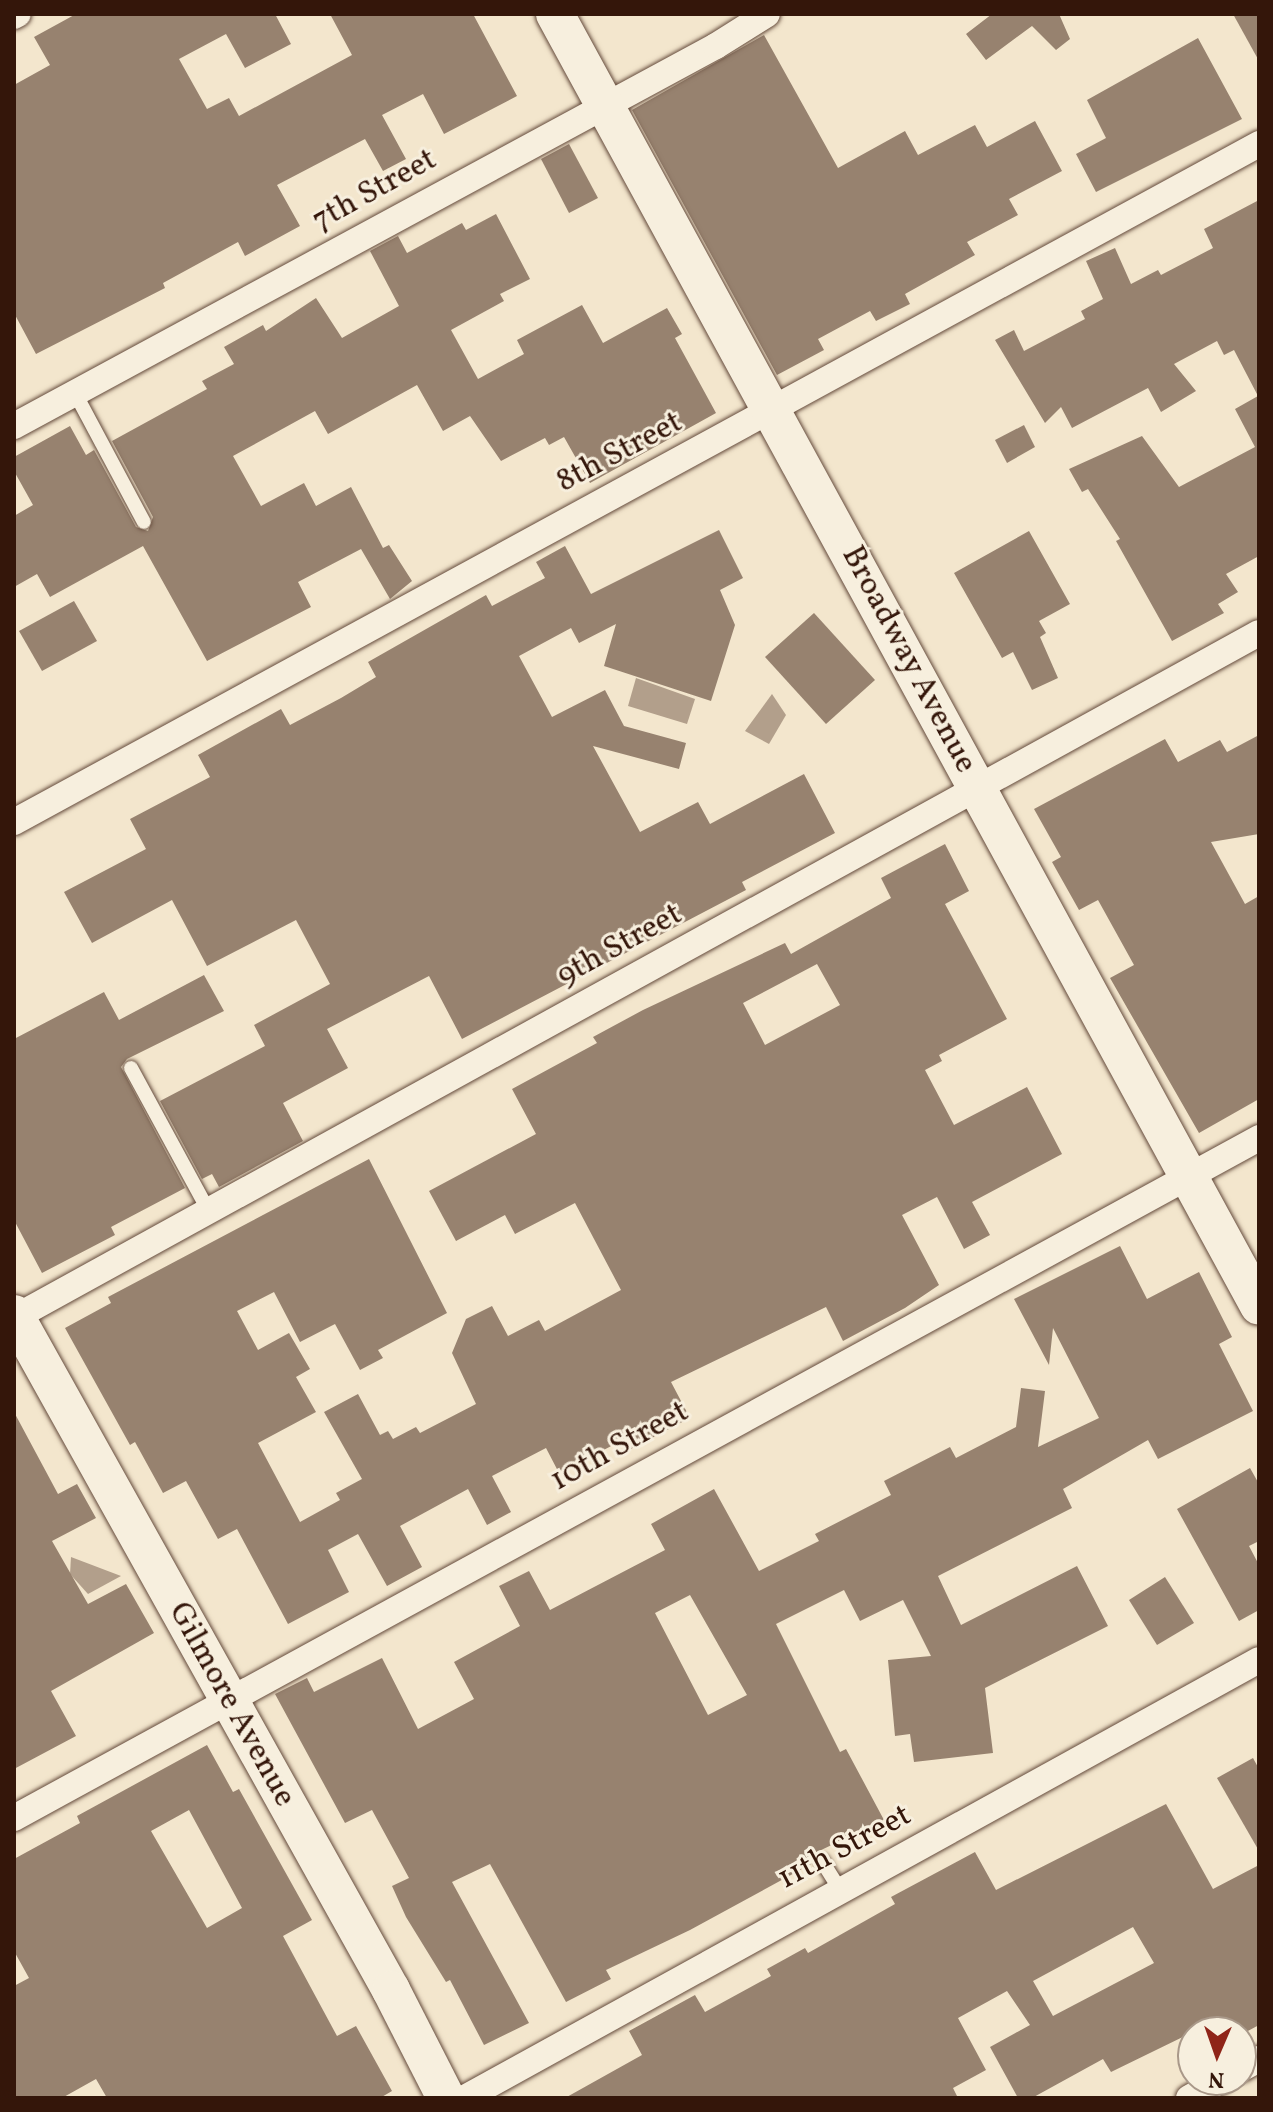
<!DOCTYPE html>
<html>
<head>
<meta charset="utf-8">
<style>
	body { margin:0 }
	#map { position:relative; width:1273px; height:2112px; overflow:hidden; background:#f3e6cd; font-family:Vollkorn,serif }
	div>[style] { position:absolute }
	.water>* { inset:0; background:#b29f8b }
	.building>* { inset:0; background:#97826f }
	.roads { filter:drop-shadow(0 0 2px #644a3b) drop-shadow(0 0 2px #644a3b) }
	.lane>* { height:14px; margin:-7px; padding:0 7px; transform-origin:7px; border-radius:7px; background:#f7efde }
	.street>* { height:26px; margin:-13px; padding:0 13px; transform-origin:13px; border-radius:13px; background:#f7efde }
	.secondary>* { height:38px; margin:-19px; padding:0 19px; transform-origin:19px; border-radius:19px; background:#f7efde }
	span { translate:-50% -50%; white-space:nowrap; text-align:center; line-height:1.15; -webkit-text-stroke:6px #f7efde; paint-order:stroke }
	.street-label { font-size:32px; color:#34160a }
	.frame { position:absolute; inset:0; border:16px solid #34160a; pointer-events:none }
	.north { position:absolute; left:1177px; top:2016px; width:80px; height:80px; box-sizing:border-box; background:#f7efde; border:2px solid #a99889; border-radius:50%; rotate:182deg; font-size:22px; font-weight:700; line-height:32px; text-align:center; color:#34160a }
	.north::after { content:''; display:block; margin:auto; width:28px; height:36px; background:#8f2418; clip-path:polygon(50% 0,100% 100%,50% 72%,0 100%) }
</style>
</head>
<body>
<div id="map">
	<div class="water">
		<i style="clip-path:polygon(636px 678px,695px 699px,687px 724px,628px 706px)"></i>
		<i style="clip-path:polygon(772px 694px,786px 715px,769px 744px,745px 731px)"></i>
		<i style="clip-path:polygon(71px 1557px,121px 1576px,88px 1594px,70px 1574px)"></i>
	</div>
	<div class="building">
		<i style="clip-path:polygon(76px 14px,275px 14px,291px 44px,245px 68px,226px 34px,179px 59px,207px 109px,229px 98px,239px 116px,352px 55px,330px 14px,473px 14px,517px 96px,444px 134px,423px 94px,382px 115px,406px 159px,383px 171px,365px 139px,277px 185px,300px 226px,245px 256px,238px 242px,163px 283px,165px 288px,36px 354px,14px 313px,14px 85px,50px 65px,34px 37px)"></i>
		<i style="clip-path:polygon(992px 14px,1059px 14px,1070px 39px,1056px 50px,1032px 26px,986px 60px,966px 34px)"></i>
		<i style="clip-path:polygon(1233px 14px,1259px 14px,1259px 61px)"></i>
		<i style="clip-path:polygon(764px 35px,838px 168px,905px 131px,918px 155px,975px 125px,987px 147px,1035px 121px,1062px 171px,1009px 199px,1018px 215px,967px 242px,975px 255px,905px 294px,910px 304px,876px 321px,870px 311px,818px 339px,824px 350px,777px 375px,632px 110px)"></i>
		<i style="clip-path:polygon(1198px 38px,1242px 119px,1096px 192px,1076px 154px,1106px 138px,1087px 100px)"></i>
		<i style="clip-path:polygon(569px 144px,598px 198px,569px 213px,541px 159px)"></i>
		<i style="clip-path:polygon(1259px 200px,1259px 556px,1226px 574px,1238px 592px,1218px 604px,1224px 613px,1172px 641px,1116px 541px,1120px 539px,1088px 489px,1082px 492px,1069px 469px,1142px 436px,1179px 487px,1255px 447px,1235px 409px,1258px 396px,1234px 350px,1224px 355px,1217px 341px,1174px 364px,1196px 391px,1161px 412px,1148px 388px,1072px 428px,1061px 407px,1045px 423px,995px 340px,1014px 330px,1024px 351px,1085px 319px,1081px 311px,1103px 299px,1086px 261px,1115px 248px,1131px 284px,1158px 270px,1161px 275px,1213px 248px,1204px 229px)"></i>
		<i style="clip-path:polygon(496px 214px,530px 279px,500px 294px,504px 301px,451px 330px,478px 379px,524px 354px,517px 340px,582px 305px,603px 343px,667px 308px,682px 334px,675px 338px,716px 413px,590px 483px,564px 437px,549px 445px,545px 438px,501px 461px,470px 416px,443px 431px,417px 385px,328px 434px,315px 411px,233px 456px,261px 506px,304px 483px,316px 506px,351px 487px,383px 548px,389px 545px,412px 581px,390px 599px,361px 549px,298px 582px,311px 607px,207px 661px,143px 546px,50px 597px,37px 574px,14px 587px,14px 516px,33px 505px,14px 471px,14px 457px,70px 426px,86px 455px,94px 450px,136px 527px,148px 531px,153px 517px,112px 441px,207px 389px,202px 381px,234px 364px,224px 347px,263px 325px,266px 331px,316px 298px,342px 338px,399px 306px,370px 251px,398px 236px,407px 253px,462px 223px,466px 230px)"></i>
		<i style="clip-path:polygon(1024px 425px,1035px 447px,1007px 463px,995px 440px)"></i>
		<i style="clip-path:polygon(719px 530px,743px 578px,720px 590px,735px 625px,711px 701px,604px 666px,616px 624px,579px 643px,571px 628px,519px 656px,552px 717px,605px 690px,624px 726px,686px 743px,679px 769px,593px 746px,640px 832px,698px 802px,710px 824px,804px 774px,835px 833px,742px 882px,746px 890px,462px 1039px,429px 976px,327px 1029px,348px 1068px,283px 1103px,303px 1141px,219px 1187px,212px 1174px,202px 1179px,160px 1101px,265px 1046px,254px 1025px,330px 984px,296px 920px,207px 966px,172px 900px,92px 943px,64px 892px,146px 849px,130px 819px,210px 777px,198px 755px,281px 709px,290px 725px,341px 698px,376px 677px,368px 662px,486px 595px,492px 606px,545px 578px,536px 562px,565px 546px,591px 594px)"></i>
		<i style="clip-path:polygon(1029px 531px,1070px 604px,1039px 621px,1046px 633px,1040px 637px,1058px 678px,1032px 690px,1013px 652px,1002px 658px,954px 573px)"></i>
		<i style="clip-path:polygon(74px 601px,97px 641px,42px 671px,19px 631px)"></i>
		<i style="clip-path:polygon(814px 613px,875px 680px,826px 724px,765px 657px)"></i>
		<i style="clip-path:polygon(1259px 735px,1259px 834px,1211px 842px,1245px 904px,1259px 896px,1259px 1099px,1199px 1133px,1110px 978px,1134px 965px,1098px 900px,1079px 910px,1052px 862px,1061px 857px,1034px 809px,1165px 739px,1178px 762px,1220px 740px,1227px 752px)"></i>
		<i style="clip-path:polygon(evenodd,945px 844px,969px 891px,945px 904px,1007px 1019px,939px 1055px,942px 1061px,925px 1070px,954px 1125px,1027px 1087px,1062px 1154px,972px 1202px,990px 1235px,964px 1249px,937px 1197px,902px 1215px,939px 1285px,905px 1308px,843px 1341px,826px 1307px,671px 1382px,690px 1418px,627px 1451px,621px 1441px,559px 1473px,546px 1448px,492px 1476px,511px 1512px,487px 1525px,468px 1489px,400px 1526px,422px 1567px,387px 1586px,358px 1534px,328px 1550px,349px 1592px,288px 1624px,237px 1529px,218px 1539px,186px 1481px,163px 1493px,135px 1442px,130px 1445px,65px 1328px,111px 1303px,108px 1297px,369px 1159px,447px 1313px,378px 1350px,383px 1358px,360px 1370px,335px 1324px,300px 1342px,274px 1292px,237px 1311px,258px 1350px,289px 1333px,310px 1369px,296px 1377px,316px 1412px,258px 1443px,300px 1522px,340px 1500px,336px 1493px,362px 1479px,324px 1412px,358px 1394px,380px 1435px,388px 1431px,393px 1439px,416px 1427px,420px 1433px,476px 1404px,452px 1353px,466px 1319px,492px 1306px,508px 1336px,539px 1320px,545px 1331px,621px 1290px,575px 1203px,515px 1234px,505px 1215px,456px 1241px,429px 1191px,536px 1134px,512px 1089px,597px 1043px,593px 1037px,643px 1010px,785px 943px,791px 954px,891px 898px,881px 878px,945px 844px,817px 964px,840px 1005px,765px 1045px,743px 1003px,817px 964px)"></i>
		<i style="clip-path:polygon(204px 975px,224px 1011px,127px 1059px,121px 1067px,185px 1188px,111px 1227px,115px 1235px,42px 1273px,14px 1220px,14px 1039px,104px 992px,119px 1020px)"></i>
		<i style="clip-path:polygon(evenodd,1120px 1246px,1147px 1299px,1199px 1272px,1232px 1337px,1219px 1344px,1253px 1411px,1158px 1459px,1148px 1440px,1063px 1489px,1072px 1508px,938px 1576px,961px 1625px,1077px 1566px,1108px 1626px,985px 1688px,993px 1753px,914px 1762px,910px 1734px,895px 1736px,888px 1660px,931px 1656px,903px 1600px,860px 1621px,844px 1590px,776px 1624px,840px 1752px,846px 1749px,884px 1820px,817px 1852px,808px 1860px,811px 1864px,690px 1930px,606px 1970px,611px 1979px,566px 2002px,490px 1864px,452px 1882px,529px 2023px,484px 2045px,450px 1980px,446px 1982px,406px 1917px,392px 1886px,409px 1878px,372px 1810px,345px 1823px,275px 1694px,307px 1678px,314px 1692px,382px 1658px,418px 1729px,474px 1699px,454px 1662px,520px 1626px,499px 1586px,529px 1571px,550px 1610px,665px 1550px,651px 1524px,714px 1489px,759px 1571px,819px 1541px,815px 1534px,891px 1495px,884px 1481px,950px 1447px,956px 1458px,1016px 1427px,1021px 1388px,1045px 1391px,1038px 1447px,1099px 1418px,1053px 1328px,1049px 1365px,1014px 1299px,1120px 1246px,690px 1595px,747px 1695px,708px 1715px,655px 1613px,690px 1595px)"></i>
		<i style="clip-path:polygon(14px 1412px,58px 1494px,77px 1484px,96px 1518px,52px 1541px,88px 1604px,126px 1584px,154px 1633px,51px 1691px,76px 1736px,14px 1769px)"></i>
		<i style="clip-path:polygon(1250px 1468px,1259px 1484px,1259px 1541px,1249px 1546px,1259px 1565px,1259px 1610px,1239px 1621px,1177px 1509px)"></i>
		<i style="clip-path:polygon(1165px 1577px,1194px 1623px,1157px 1645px,1129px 1600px)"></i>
		<i style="clip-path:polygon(evenodd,207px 1745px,233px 1792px,239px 1789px,312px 1920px,283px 1936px,337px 2036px,356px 2026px,392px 2091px,380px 2098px,107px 2098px,96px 2079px,62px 2098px,14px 2098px,14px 1986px,29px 1978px,14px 1951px,14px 1859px,80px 1823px,77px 1816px,207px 1745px,189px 1810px,242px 1908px,207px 1928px,151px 1831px,189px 1810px)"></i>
		<i style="clip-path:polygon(1253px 1758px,1259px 1769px,1259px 1851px,1217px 1778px)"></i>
		<i style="clip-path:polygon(evenodd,1166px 1804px,1213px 1889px,1259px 1865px,1259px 2025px,1246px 2032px,1193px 2032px,1111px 2072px,1103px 2059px,1032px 2098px,1018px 2098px,990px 2047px,1030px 2025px,1007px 1991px,958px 2018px,986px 2070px,953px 2088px,958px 2098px,565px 2098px,642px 2055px,629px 2031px,695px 1995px,705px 2012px,771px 1976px,767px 1969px,805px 1948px,808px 1953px,895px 1904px,891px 1897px,975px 1852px,996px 1890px,1166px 1804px,1133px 1927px,1154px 1963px,1053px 2016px,1033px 1981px,1133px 1927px)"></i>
	</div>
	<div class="roads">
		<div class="lane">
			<i style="left:75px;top:393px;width:146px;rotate:61.9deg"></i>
			<i style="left:131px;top:1068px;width:162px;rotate:61.5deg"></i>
			<i style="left:822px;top:1861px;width:34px;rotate:58deg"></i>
		</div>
		<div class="street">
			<i style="left:14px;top:16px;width:4px;rotate:-27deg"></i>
			<i style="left:14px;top:426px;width:798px;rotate:-28.43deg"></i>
			<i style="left:716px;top:46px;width:60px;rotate:-32.1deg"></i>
			<i style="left:14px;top:822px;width:1418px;rotate:-28.57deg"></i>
			<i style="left:14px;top:1318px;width:1421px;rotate:-28.82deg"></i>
			<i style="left:14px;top:1818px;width:1419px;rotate:-28.64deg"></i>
			<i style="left:1241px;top:2069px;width:21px;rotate:-29deg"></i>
			<i style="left:465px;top:2098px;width:907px;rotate:-28.88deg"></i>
			<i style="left:1189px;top:2098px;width:38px;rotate:-29deg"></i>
		</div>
		<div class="secondary">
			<i style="left:555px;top:14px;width:1471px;rotate:61.41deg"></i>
			<i style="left:14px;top:1314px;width:774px;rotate:60.85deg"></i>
			<i style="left:391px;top:1990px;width:121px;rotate:63deg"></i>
		</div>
	</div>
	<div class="street-label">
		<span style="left:375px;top:191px;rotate:-29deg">7th Street</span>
		<span style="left:620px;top:453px;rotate:-28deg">8th Street</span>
		<span style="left:908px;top:660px;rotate:62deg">Broadway Avenue</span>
		<span style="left:620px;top:946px;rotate:-29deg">9th Street</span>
		<span style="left:620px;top:1447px;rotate:-29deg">10th Street</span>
		<span style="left:231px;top:1705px;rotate:61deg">Gilmore Avenue</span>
		<span style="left:845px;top:1848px;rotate:-28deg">11th Street</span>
	</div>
	<div class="frame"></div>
	<div class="north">N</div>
</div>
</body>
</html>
